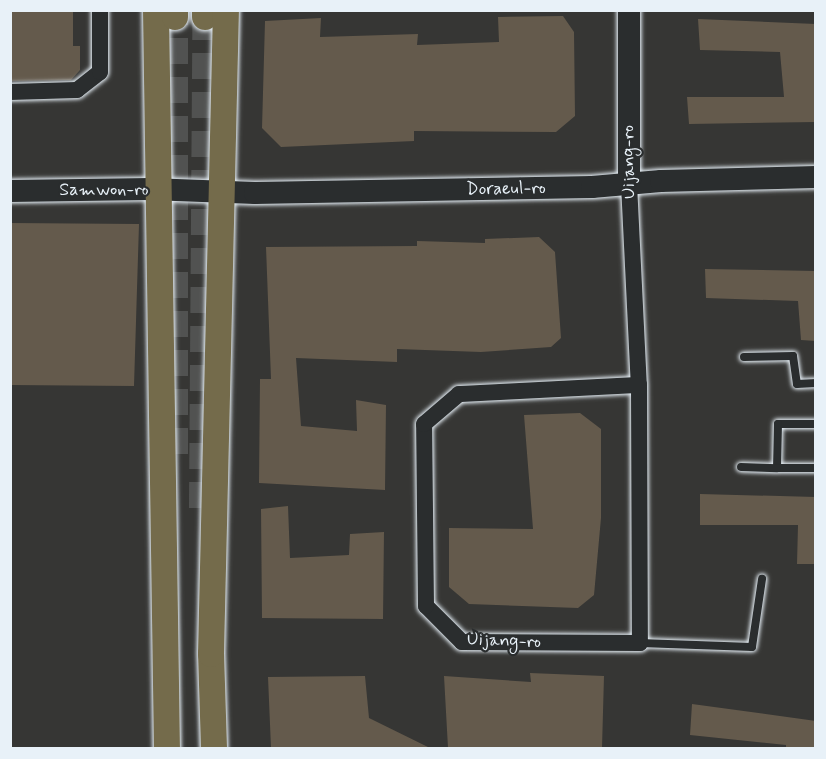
<!DOCTYPE html>
<html>
<head>
<meta charset="utf-8">
<style>
	body { margin:0 }
	#map { position:relative; width:826px; height:759px; overflow:hidden; background:#363634; font-family:Mynerve,sans-serif }
	div>[style] { position:absolute }
	.building>* { inset:0; background:#645a4c }
	.primary-tunnel>* { height:26px; margin-top:-13px; transform-origin:0; background:repeating-linear-gradient(90deg,#515251 0 26px,transparent 0 39px) }
	.roads { filter:drop-shadow(0 0 2px #e8f1f8) drop-shadow(0 0 2px #e8f1f8) }
	.lane>* { height:8px; margin:-4px; padding:0 4px; transform-origin:4px; border-radius:4px; background:#2a2d2e }
	.street>* { height:16px; margin:-8px; padding:0 8px; transform-origin:8px; border-radius:8px; background:#2a2d2e }
	.secondary>* { height:22px; margin:-11px; padding:0 11px; transform-origin:11px; border-radius:11px; background:#2a2d2e }
	.primary>* { height:26px; margin:-13px; padding:0 13px; transform-origin:13px; border-radius:13px; background:#746b4b }
	span { translate:-50% -50%; white-space:nowrap; text-align:center; line-height:1.15; -webkit-text-stroke:4.5px #2a2d2e; paint-order:stroke }
	.street-label { font-size:18px; color:#e8f1f8 }
	.frame { position:absolute; inset:0; border:12px solid #e8f1f8; pointer-events:none }
</style>
</head>
<body>
<div id="map">
	<div class="building">
		<i style="clip-path:polygon(10px 10px,73px 10px,73px 46px,80px 46px,80px 70px,71px 80px,10px 81px)"></i>
		<i style="clip-path:polygon(563px 16px,574px 32px,575px 116px,556px 132px,414px 131px,414px 141px,281px 147px,262px 128px,265px 21px,321px 18px,320px 37px,418px 34px,417px 45px,499px 42px,498px 17px)"></i>
		<i style="clip-path:polygon(698px 19px,816px 24px,816px 122px,689px 124px,687px 97px,784px 97px,780px 52px,700px 50px)"></i>
		<i style="clip-path:polygon(10px 223px,139px 224px,134px 386px,10px 385px)"></i>
		<i style="clip-path:polygon(539px 237px,555px 252px,561px 338px,551px 347px,481px 352px,397px 349px,397px 362px,296px 358px,301px 426px,357px 431px,356px 400px,386px 405px,385px 490px,259px 483px,260px 379px,271px 379px,266px 247px,417px 246px,417px 241px,485px 243px,485px 239px)"></i>
		<i style="clip-path:polygon(705px 269px,816px 271px,816px 341px,801px 340px,798px 301px,706px 298px)"></i>
		<i style="clip-path:polygon(580px 413px,601px 429px,601px 518px,594px 595px,578px 608px,469px 604px,449px 587px,449px 528px,533px 529px,524px 415px)"></i>
		<i style="clip-path:polygon(700px 494px,816px 497px,816px 564px,797px 564px,798px 525px,700px 525px)"></i>
		<i style="clip-path:polygon(288px 506px,290px 558px,349px 555px,350px 534px,384px 532px,383px 619px,262px 618px,261px 509px)"></i>
		<i style="clip-path:polygon(530px 673px,604px 676px,602px 748px,448px 748px,444px 676px,531px 682px)"></i>
		<i style="clip-path:polygon(365px 676px,369px 718px,430px 748px,271px 748px,268px 677px)"></i>
		<i style="clip-path:polygon(692px 704px,816px 721px,816px 748px,786px 748px,786px 745px,690px 735px)"></i>
	</div>
	<div class="primary-tunnel">
		<i style="left:175px;top:454px;width:437px;rotate:-90deg"></i>
		<i style="left:202px;top:508px;width:491px;rotate:-89.6deg"></i>
	</div>
	<div class="roads">
		<div class="lane">
			<i style="left:744px;top:357px;width:49px;rotate:-1.2deg"></i>
			<i style="left:793px;top:356px;width:28px;rotate:82deg"></i>
			<i style="left:797px;top:384px;width:19px;rotate:-3deg"></i>
			<i style="left:816px;top:424px;width:38px;rotate:180deg"></i>
			<i style="left:778px;top:424px;width:44px;rotate:91.3deg"></i>
			<i style="left:777px;top:468px;width:39px"></i>
			<i style="left:741px;top:467px;width:36px;rotate:2deg"></i>
			<i style="left:640px;top:643px;width:112px;rotate:2deg"></i>
			<i style="left:752px;top:647px;width:69px;rotate:-81.6deg"></i>
		</div>
		<div class="street">
			<i style="left:10px;top:92px;width:67px;rotate:-1.7deg"></i>
			<i style="left:77px;top:90px;width:29px;rotate:-38deg"></i>
			<i style="left:100px;top:72px;width:62px;rotate:-90deg"></i>
			<i style="left:629px;top:184px;width:201px;rotate:87.2deg"></i>
			<i style="left:639px;top:385px;width:258px;rotate:89.8deg"></i>
			<i style="left:640px;top:643px;width:178px;rotate:-179.7deg"></i>
			<i style="left:462px;top:642px;width:51px;rotate:-135deg"></i>
			<i style="left:426px;top:606px;width:182px;rotate:-90.6deg"></i>
			<i style="left:424px;top:424px;width:46px;rotate:-40.6deg"></i>
			<i style="left:459px;top:394px;width:180px;rotate:-2.9deg"></i>
		</div>
		<div class="secondary">
			<i style="left:629px;top:10px;width:174px;rotate:90deg"></i>
			<i style="left:10px;top:191px;width:140px;rotate:-0.8deg"></i>
			<i style="left:150px;top:189px;width:105px;rotate:2.2deg"></i>
			<i style="left:255px;top:193px;width:337px;rotate:-1deg"></i>
			<i style="left:592px;top:187px;width:69px;rotate:-5deg"></i>
			<i style="left:661px;top:181px;width:155px;rotate:-1.5deg"></i>
		</div>
		<div class="primary">
			<i style="left:156px;top:10px;width:738px;rotate:89.15deg"></i>
			<i style="left:175px;top:17px;width:7px;rotate:-90deg"></i>
			<i style="left:205px;top:17px;width:7px;rotate:-90deg"></i>
			<i style="left:214px;top:748px;width:94px;rotate:-91.8deg"></i>
			<i style="left:211px;top:654px;width:644px;rotate:-88.67deg"></i>
		</div>
	</div>
	<div class="street-label">
		<span style="left:629px;top:162px;rotate:-91deg">Uijang-ro</span>
		<span style="left:506px;top:189px;rotate:-1deg">Doraeul-ro</span>
		<span style="left:104px;top:190px">Samwon-ro</span>
		<span style="left:504px;top:641px;rotate:2deg">Uijang-ro</span>
	</div>
	<div class="frame"></div>
</div>
</body>
</html>
